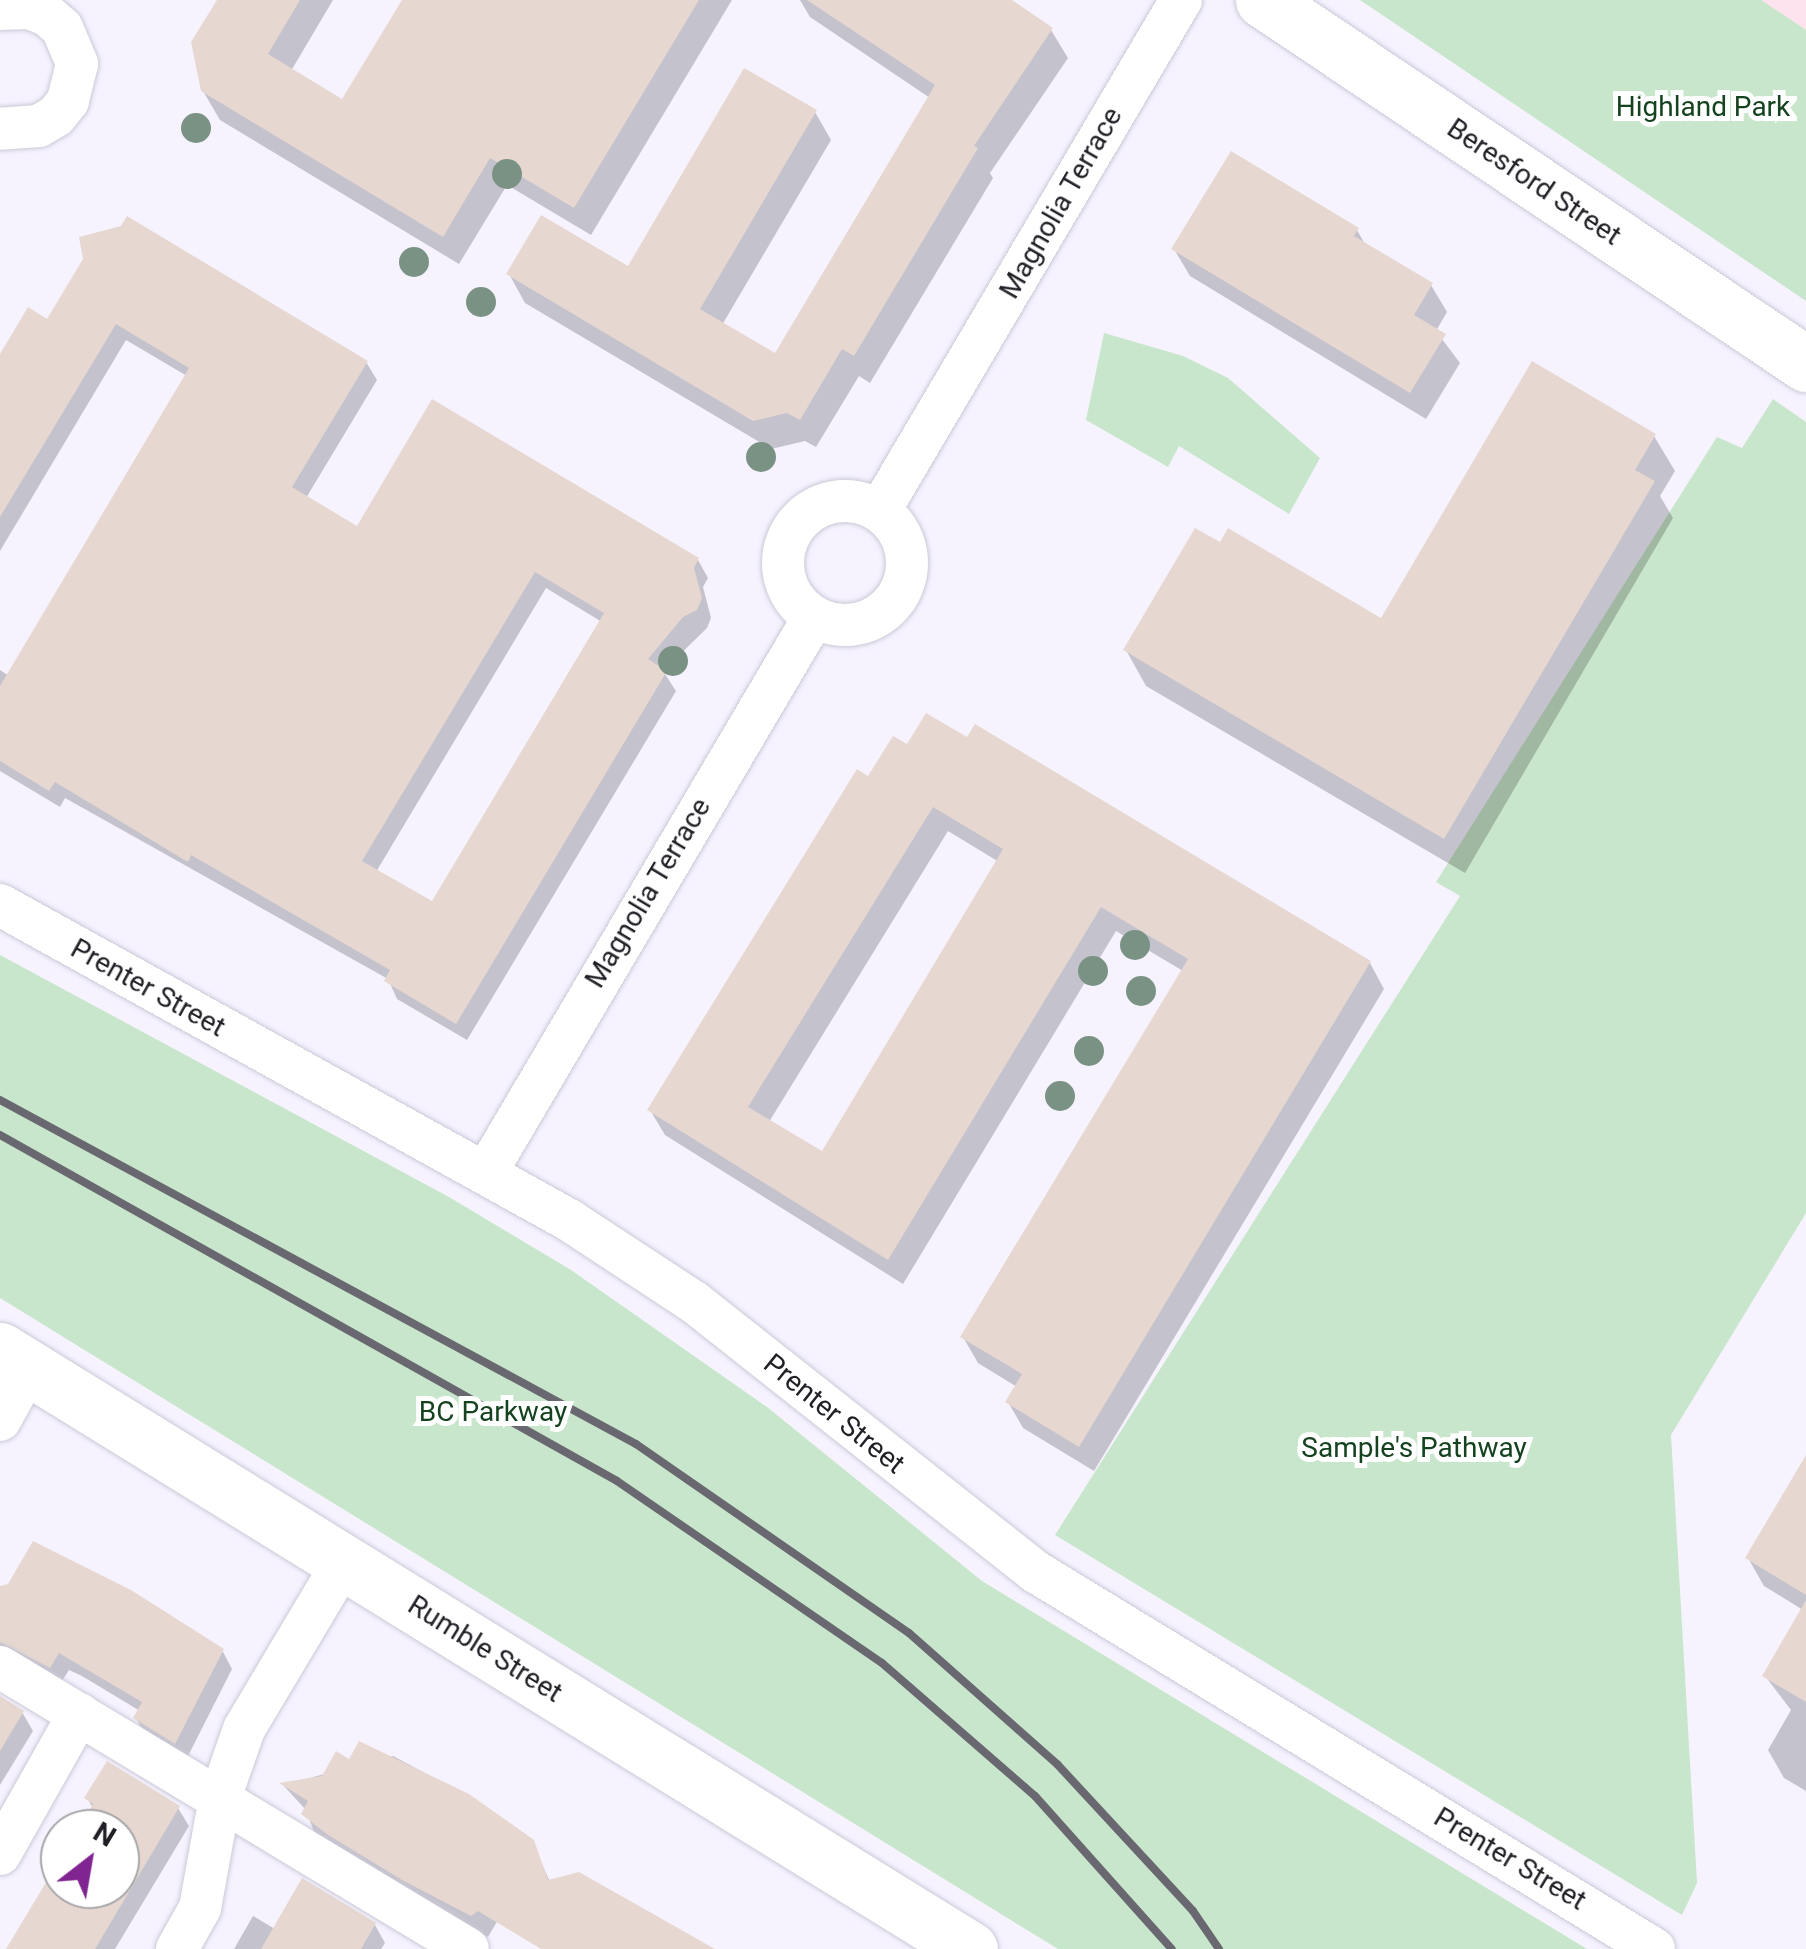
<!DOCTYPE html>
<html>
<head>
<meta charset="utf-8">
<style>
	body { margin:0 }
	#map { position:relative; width:1806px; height:1949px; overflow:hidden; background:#f6f3ff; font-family:Roboto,sans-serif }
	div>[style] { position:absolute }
	.industrial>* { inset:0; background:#fce3ed }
	.green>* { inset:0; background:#c8e6cb }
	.shadow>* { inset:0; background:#0003 }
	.building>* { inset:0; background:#e6d8d0 }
	.roads { filter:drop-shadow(0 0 2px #ccc9d7) drop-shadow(0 0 2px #ccc9d7) }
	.street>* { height:42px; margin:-21px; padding:0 21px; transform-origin:21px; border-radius:21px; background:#fff }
	.street>.ring { margin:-21px; padding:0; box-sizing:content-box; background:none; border:42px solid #fff; border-radius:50% }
	.secondary>* { height:55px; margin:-27.5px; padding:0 27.5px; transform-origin:27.5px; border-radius:27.5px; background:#fff }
	.rail>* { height:8px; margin:-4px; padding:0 4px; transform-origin:4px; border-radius:4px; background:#69676f }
	.trees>* { width:30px; height:30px; margin:-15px; border-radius:50%; background:#7a9284 }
	span { translate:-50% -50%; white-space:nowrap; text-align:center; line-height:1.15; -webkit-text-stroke:10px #fff; paint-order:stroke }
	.park-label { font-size:28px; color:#15431f }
	.street-label { font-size:28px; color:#211f25 }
	.north { position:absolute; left:40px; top:1809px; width:100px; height:100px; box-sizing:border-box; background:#fff; border:2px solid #a6a5a8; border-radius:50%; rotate:31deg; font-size:28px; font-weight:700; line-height:40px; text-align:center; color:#211f25 }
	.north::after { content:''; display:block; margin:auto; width:35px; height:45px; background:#802491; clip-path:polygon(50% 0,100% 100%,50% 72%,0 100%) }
</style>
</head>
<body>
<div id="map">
	<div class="industrial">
		<i style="clip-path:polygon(1728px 0,1806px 0,1806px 52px)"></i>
	</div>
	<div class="green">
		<i style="clip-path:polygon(1360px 0,1761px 0,1806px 30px,1806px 301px)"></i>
		<i style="clip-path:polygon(1104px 333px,1183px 356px,1228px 378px,1320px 458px,1289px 514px,1179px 446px,1168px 467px,1086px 420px)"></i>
		<i style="clip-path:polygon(1773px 399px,1806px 422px,1806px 1213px,1671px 1435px,1697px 1883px,1682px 1915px,1055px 1535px,1460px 896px,1436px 882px,1717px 437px,1742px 448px)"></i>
		<i style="clip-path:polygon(0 955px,449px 1197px,571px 1270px,767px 1407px,982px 1581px,1587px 1949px,1058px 1949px,0 1298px)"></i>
	</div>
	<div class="shadow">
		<i style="clip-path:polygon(219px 0,333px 0,291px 71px,343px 102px,405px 0,732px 0,591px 235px,507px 185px,459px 264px,220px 120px,203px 91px)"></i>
		<i style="clip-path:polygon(800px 0,1007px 0,1051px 30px,1068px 58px,990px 173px,993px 178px,870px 383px,859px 376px,816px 447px,805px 441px,771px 449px,525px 303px,509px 274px,629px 269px,815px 112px,831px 140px,722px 325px,776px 357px,930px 98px,810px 17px)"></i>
		<i style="clip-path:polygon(1357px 230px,1366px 246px,1431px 285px,1447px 312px,1436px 331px,1460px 363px,1426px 419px,1190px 276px,1174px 249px)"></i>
		<i style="clip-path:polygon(evenodd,86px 259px,366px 362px,377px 380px,306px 498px,358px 529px,698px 560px,708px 578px,703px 587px,711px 618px,707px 628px,663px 671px,676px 691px,467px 1040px,397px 999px,388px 979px,65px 798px,60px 807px,0 771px,0 670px,9px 676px,187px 376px,126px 340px,0 551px,0 359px,48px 322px,86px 259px,546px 588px,602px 622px,433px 904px,376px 872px,546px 588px)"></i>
		<i style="clip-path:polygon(1654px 436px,1675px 471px,1660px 496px,1673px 518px,1465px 873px,1146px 686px,1126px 650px,1382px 621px)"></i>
		<i style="clip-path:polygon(evenodd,858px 773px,1370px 963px,1384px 989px,1094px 1471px,1023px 1428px,1008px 1402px,1017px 1387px,978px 1363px,963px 1337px,1183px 971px,1116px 931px,903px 1284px,665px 1135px,650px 1110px,858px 773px,948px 831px,999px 862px,822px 1154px,769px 1122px,948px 831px)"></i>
		<i style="clip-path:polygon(1806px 1460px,1806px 1791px,1784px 1778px,1768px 1750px,1791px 1710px,1765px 1676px,1803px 1610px,1764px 1586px,1748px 1558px)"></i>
		<i style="clip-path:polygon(0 1589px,222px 1650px,232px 1669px,186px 1760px,146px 1736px,136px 1718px,140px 1711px,82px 1676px,69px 1670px,60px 1684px,0 1663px)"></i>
		<i style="clip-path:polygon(0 1697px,22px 1712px,33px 1731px,0 1785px)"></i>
		<i style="clip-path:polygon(393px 1756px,468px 1796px,532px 1842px,550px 1882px,711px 1949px,541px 1949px,508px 1903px,488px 1937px,341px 1853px,314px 1832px,306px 1810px,283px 1785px)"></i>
		<i style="clip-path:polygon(87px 1798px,178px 1808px,189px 1826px,115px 1949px,9px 1949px,60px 1864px,60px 1889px,120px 1889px,120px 1829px,81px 1829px,93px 1808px)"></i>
		<i style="clip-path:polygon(253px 1916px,275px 1929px,375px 1925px,385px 1943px,381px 1949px,234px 1949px)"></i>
	</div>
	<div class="building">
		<i style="clip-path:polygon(217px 0,300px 0,268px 54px,342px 99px,402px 0,699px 0,574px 208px,490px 158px,443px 237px,201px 91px,191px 42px)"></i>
		<i style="clip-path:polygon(807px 0,1012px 0,1053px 28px,974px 146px,978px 148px,854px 356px,842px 349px,800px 420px,787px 413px,753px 421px,506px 274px,541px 215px,628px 266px,744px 68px,817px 110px,700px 309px,775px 353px,935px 85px)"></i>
		<i style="clip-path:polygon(1231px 151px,1359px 228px,1354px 236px,1433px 283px,1414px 315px,1446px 334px,1410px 393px,1171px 249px)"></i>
		<i style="clip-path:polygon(evenodd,127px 216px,368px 361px,292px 487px,357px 526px,432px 399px,699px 558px,694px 568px,702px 598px,697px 610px,683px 617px,648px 659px,667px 671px,456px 1024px,384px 981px,390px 970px,191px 855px,188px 862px,55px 782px,49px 791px,0 761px,0 686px,189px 368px,116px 324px,0 517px,0 354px,28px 307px,47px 319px,83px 259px,79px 237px,121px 226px,127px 216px,535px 572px,604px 613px,432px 901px,362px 861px,535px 572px)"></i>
		<i style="clip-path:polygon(1532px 361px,1656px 434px,1635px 470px,1655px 481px,1444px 839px,1123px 650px,1195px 528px,1220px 542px,1228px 528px,1381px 618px)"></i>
		<i style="clip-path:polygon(evenodd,926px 713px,967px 737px,975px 724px,1371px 961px,1079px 1447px,1005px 1402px,1022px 1374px,960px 1337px,1188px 959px,1101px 907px,888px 1260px,647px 1110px,857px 769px,868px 776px,893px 736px,907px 744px,926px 713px,933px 807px,1003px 849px,822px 1151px,748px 1107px,933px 807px)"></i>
		<i style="clip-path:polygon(1806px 1455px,1806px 1595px,1745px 1558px)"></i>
		<i style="clip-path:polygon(33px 1541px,131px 1590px,224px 1649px,175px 1744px,133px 1718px,142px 1702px,69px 1659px,59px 1653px,50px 1668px,0 1642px,0 1586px,8px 1584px)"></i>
		<i style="clip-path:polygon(1806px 1600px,1806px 1702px,1762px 1676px)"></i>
		<i style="clip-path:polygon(0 1696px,24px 1711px,0 1751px)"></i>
		<i style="clip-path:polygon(359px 1741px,469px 1794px,534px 1840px,548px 1880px,579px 1872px,715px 1949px,541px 1949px,478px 1911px,471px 1916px,402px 1880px,328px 1835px,301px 1814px,308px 1801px,279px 1783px,322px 1776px,336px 1751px,349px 1759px)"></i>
		<i style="clip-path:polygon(107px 1761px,180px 1806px,95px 1949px,6px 1949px,60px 1859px,60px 1889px,120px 1889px,120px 1829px,78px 1829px,93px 1804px,84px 1798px)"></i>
		<i style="clip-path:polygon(302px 1878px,376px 1923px,361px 1949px,261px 1949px)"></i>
	</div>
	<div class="roads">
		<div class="street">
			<i style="left:0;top:9px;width:29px;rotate:-2deg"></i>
			<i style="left:29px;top:8px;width:19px;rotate:21deg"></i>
			<i style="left:47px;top:15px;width:20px;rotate:41deg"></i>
			<i style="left:62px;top:28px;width:39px;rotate:67deg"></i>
			<i style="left:77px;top:64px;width:38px;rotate:104deg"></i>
			<i style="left:68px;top:101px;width:19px;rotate:129deg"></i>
			<i style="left:56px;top:116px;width:20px;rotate:150deg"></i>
			<i style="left:39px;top:126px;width:39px;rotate:176deg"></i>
			<i class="ring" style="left:783px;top:501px;width:82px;height:82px"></i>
			<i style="left:880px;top:510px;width:592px;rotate:-59.45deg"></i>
			<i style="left:0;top:905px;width:650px;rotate:28.97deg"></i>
			<i style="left:569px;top:1220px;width:149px;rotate:33.3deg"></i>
			<i style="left:694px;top:1302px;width:436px;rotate:38.3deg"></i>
			<i style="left:1036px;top:1572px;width:724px;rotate:31.38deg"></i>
			<i style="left:487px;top:1171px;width:643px;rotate:-59.45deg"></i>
			<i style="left:0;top:1420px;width:60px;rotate:-60.9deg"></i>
			<i style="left:0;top:1667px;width:546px;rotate:31.07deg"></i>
			<i style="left:0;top:1854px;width:161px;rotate:-60.6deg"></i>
			<i style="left:177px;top:1949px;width:47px;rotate:-60.7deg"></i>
			<i style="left:200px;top:1908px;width:112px;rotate:-79.7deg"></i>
			<i style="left:220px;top:1798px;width:73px;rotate:-70.8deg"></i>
			<i style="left:244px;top:1729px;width:196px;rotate:-59.2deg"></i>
		</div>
		<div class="secondary">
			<i style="left:1263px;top:0;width:654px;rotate:33.84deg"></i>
			<i style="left:0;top:1350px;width:1140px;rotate:31.7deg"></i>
		</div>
	</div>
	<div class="rail">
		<i style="left:0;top:1100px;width:723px;rotate:28.41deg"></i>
		<i style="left:636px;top:1444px;width:332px;rotate:34.7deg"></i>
		<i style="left:909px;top:1633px;width:198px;rotate:41.5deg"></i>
		<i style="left:1057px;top:1764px;width:200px;rotate:47.2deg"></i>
		<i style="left:1193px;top:1911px;width:46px;rotate:55.6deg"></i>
		<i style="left:0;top:1135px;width:707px;rotate:29.28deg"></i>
		<i style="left:617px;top:1481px;width:321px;rotate:34.5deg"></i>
		<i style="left:882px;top:1663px;width:203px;rotate:41deg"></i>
		<i style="left:1035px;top:1796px;width:205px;rotate:48.2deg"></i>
	</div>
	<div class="trees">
		<i style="left:196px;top:128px"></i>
		<i style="left:507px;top:174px"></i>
		<i style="left:414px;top:262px"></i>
		<i style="left:481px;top:302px"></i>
		<i style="left:761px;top:457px"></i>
		<i style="left:673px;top:661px"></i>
		<i style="left:1135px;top:945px"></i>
		<i style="left:1093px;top:971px"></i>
		<i style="left:1141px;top:991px"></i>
		<i style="left:1089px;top:1051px"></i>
		<i style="left:1060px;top:1096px"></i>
	</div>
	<div class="park-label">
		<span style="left:1703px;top:107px">Highland Park</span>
		<span style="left:493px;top:1412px">BC Parkway</span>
		<span style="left:1414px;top:1448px">Sample's Pathway</span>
	</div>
	<div class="street-label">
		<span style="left:1534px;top:182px;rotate:34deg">Beresford Street</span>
		<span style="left:1061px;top:203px;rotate:-60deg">Magnolia Terrace</span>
		<span style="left:648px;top:893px;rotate:-59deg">Magnolia Terrace</span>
		<span style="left:148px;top:988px;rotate:29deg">Prenter Street</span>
		<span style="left:834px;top:1414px;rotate:39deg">Prenter Street</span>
		<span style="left:485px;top:1649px;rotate:32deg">Rumble Street</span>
		<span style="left:1510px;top:1859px;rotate:31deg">Prenter Street</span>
	</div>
	<div class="north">N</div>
</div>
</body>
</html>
